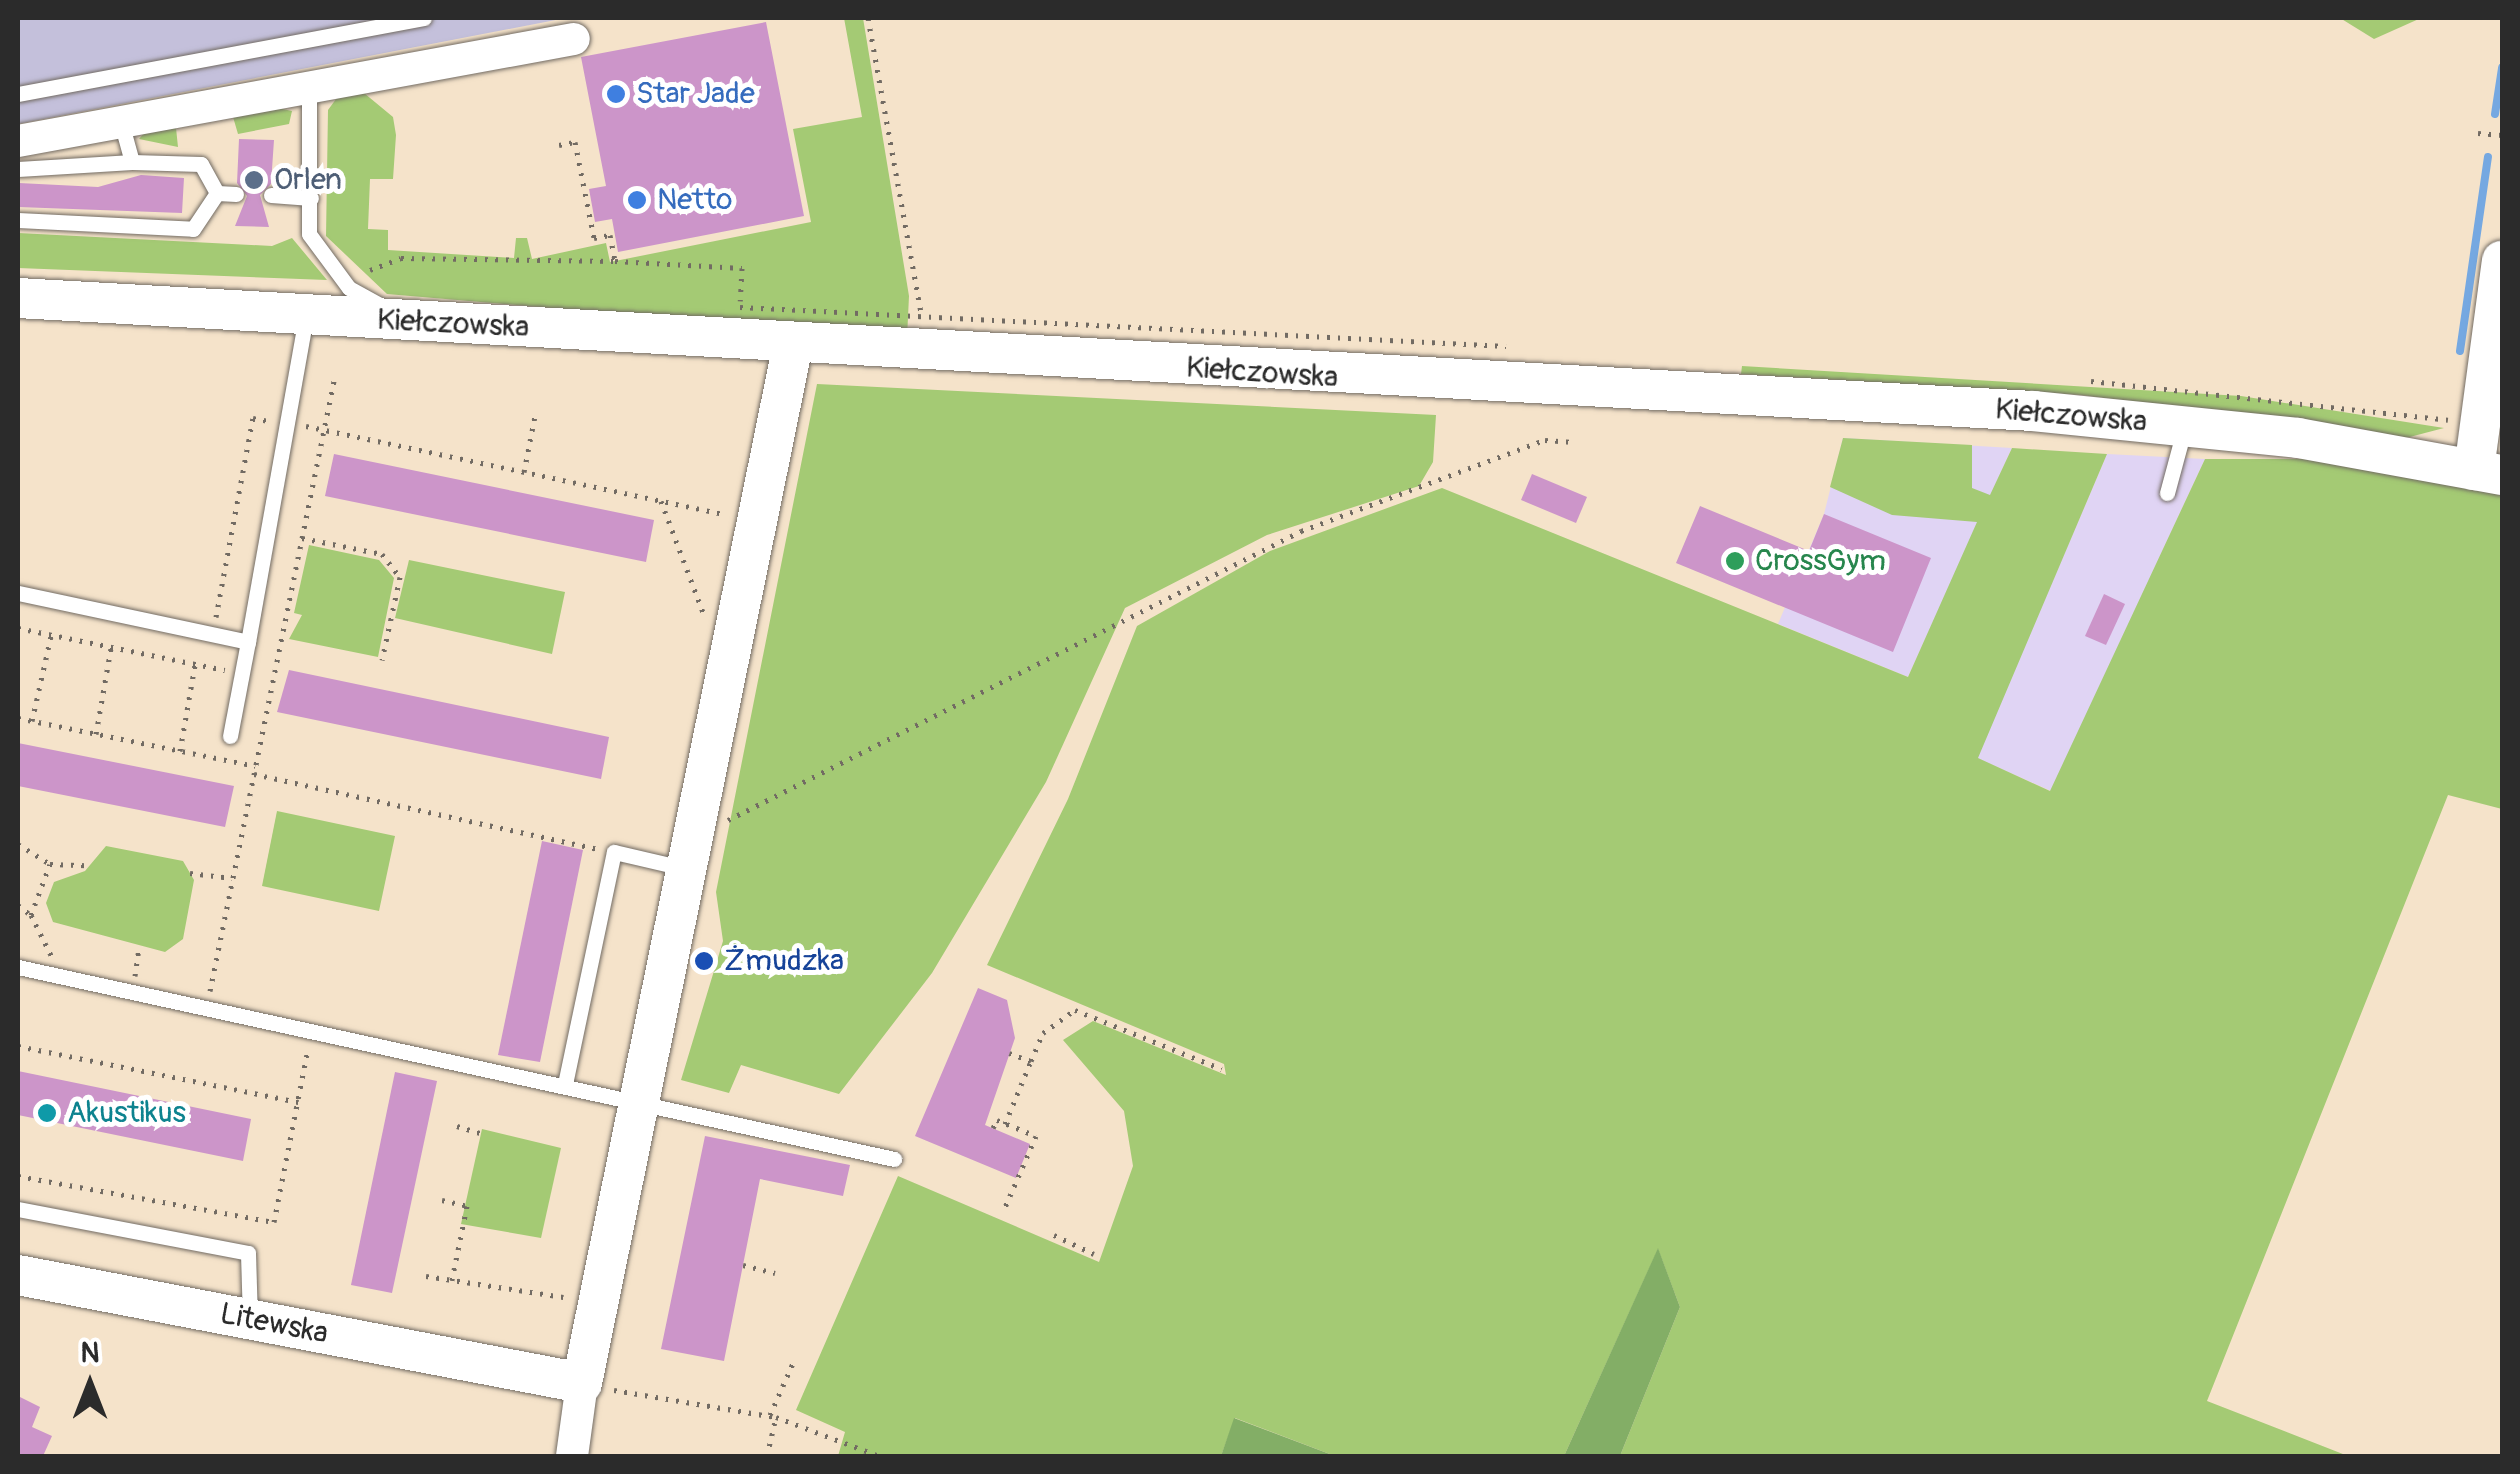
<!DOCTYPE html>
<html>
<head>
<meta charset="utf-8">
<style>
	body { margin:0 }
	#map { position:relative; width:2520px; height:1474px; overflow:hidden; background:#f5e3ca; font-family:Pangolin,sans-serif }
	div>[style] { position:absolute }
	.built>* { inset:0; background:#e0d4f4 }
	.industrial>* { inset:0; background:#c4c0db }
	.green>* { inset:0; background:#a4ca74 }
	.forest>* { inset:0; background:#83ae66 }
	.stream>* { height:8px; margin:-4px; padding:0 4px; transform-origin:4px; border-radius:4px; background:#75a8e1 }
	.building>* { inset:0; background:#cc95c9 }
	.path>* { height:5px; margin-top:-2.5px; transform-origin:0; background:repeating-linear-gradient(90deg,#726b63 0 2.5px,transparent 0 10.5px) }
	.roads { filter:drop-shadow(0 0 2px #726b63) drop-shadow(0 0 2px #726b63) }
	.service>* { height:15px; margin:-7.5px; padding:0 7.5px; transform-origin:7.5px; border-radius:7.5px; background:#fff }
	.minor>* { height:32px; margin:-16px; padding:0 16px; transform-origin:16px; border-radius:16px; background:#fff }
	.tertiary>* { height:40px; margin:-20px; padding:0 20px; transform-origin:20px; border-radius:20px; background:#fff }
	.dots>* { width:28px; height:28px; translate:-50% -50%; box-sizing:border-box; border:5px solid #fff; border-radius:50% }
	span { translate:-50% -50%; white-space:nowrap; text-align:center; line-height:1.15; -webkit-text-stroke:10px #fff; paint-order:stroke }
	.shop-label { font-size:30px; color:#366cbe }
	.left { translate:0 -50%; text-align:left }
	.service-label { font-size:30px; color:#4e5e75 }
	.street-label { font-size:30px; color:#2b2b2b }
	.leisure-label { font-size:30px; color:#27864d }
	.transit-label { font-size:30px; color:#164399 }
	.culture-label { font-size:30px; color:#0d838f }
	.frame { position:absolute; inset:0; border:20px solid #2b2b2b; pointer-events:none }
	.north { position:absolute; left:40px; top:1334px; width:100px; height:100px; -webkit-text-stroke:8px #fff; paint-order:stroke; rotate:0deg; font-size:28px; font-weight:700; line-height:40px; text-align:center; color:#2b2b2b }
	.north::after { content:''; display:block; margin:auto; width:35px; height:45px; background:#2b2b2b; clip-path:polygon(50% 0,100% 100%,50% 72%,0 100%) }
</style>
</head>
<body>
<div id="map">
	<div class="built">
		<i style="clip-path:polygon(1843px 438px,2012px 448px,1908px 677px,1778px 624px,1824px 514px)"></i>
		<i style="clip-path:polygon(2107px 454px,2205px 459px,2051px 791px,1977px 758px)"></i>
	</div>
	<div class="industrial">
		<i style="clip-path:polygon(18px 18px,566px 18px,18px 124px)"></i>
	</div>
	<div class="green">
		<i style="clip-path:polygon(844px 18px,863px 18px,909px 296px,907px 338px,387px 294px,326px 236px,328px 110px,339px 95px,364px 93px,393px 117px,396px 135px,393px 179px,370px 179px,368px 229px,388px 230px,388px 250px,514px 258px,516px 238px,527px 238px,532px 259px,606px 243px,610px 262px,811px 222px,793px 129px,862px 117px)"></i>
		<i style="clip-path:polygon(2340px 18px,2421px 18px,2374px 39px)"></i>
		<i style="clip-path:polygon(273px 107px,292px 111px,289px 124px,238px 134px,233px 117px,176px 128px,178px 147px,139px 139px,145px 132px)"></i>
		<i style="clip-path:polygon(18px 233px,272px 246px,292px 238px,327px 280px,18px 268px)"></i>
		<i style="clip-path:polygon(1742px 366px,2241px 396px,2444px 428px,2402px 439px,2082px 395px,1741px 374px)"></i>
		<i style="clip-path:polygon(817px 384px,1436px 415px,1433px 462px,1419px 486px,1267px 535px,1125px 608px,1046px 782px,932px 973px,839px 1094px,741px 1065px,729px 1093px,681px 1080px,723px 941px,716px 892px)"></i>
		<i style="clip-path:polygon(1843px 438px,1972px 445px,1972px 488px,1990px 495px,2012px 448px,2107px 454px,1978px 758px,2050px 791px,2205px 459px,2339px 459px,2502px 494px,2502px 809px,2448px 795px,2207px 1401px,2348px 1456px,1620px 1456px,1680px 1307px,1658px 1249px,1564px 1456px,1335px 1456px,1235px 1418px,1221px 1456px,838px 1456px,845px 1432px,796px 1410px,898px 1176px,1099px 1262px,1133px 1166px,1124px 1111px,1063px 1040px,1093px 1021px,1226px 1075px,1224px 1064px,987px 965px,1068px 799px,1137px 626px,1270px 551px,1442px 488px,1908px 677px,1977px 522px,1892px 515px,1830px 487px)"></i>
		<i style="clip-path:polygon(309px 545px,379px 560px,394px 578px,378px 657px,289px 639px,302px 615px,294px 613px)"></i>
		<i style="clip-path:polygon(409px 560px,565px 592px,552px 654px,395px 618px)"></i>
		<i style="clip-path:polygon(277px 811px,395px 836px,379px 911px,262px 886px)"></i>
		<i style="clip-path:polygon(106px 846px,183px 861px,194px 880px,183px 939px,165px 952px,53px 922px,46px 903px,54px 882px,85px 871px)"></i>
		<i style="clip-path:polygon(482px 1129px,561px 1148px,541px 1238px,461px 1224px)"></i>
	</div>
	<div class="forest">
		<i style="clip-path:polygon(1658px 1248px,1680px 1307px,1620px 1456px,1564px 1456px)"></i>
		<i style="clip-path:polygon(1234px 1418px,1335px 1456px,1221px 1456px)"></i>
	</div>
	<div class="stream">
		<i style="left:2495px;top:114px;width:47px;rotate:-81.3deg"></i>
		<i style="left:2460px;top:351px;width:196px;rotate:-81.8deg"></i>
	</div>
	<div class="building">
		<i style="clip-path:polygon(766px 22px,804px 216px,618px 252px,612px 219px,595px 222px,589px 189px,606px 186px,581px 57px)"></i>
		<i style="clip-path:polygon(239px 139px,274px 140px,271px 184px,260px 195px,269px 227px,235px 226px,247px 196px,237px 183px)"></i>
		<i style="clip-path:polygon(141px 175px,184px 178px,182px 213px,18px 207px,19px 183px,98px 187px)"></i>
		<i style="clip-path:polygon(334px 454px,654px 520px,646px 562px,325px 496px)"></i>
		<i style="clip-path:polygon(1532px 474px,1587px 497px,1576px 523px,1521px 500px)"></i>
		<i style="clip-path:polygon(1700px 506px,1809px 551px,1824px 514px,1931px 558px,1893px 652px,1676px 563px)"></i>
		<i style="clip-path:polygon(2104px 594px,2125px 604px,2106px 645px,2085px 636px)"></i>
		<i style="clip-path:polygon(289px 670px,609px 737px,601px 779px,277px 712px)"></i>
		<i style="clip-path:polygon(18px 743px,234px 786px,225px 827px,18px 786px)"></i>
		<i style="clip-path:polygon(542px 841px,583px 850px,540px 1062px,498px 1055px)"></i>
		<i style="clip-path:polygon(978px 988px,1007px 1000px,1015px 1038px,985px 1125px,1030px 1144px,1016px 1178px,915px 1136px)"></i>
		<i style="clip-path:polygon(18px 1071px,251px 1119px,243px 1161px,18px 1115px)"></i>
		<i style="clip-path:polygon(395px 1072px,437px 1081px,392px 1293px,351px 1285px)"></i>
		<i style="clip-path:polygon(705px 1136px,850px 1165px,843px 1196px,760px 1179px,724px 1361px,661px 1349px)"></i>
		<i style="clip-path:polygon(18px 1396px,40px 1407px,32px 1427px,52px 1436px,43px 1456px,18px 1456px)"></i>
	</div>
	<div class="path">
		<i style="left:868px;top:18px;width:301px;rotate:79.8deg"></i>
		<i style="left:2478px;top:133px;width:24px;rotate:5deg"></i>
		<i style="left:559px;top:145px;width:16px;rotate:-11deg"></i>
		<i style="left:575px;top:142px;width:98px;rotate:78.8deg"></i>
		<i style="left:594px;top:238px;width:16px;rotate:-11deg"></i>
		<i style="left:610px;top:235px;width:26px;rotate:79deg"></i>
		<i style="left:615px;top:261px;width:127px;rotate:3.2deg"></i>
		<i style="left:742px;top:268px;width:33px;rotate:93deg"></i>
		<i style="left:370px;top:270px;width:33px;rotate:-21deg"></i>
		<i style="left:401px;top:258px;width:214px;rotate:0.8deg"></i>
		<i style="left:740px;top:307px;width:767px;rotate:2.91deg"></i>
		<i style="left:2091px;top:381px;width:359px;rotate:6.2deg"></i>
		<i style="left:306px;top:426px;width:426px;rotate:11.9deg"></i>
		<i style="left:524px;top:472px;width:62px;rotate:-78.9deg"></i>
		<i style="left:661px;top:501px;width:122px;rotate:69.3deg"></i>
		<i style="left:302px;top:538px;width:82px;rotate:11.3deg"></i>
		<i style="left:382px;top:554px;width:29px;rotate:52deg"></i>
		<i style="left:400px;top:577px;width:85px;rotate:102.2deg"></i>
		<i style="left:216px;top:617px;width:202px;rotate:-79.5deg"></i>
		<i style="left:253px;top:418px;width:16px;rotate:11deg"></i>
		<i style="left:18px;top:628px;width:211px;rotate:11.5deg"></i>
		<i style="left:18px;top:718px;width:242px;rotate:11.4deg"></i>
		<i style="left:32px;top:721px;width:87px;rotate:-77.4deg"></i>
		<i style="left:96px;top:734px;width:87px;rotate:-80.1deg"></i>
		<i style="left:180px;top:751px;width:87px;rotate:-80.1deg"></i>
		<i style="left:254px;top:774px;width:352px;rotate:12.3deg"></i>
		<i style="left:728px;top:820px;width:642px;rotate:-26.76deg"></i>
		<i style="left:1301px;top:531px;width:260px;rotate:-20.5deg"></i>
		<i style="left:1545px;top:440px;width:29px;rotate:4deg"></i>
		<i style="left:18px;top:844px;width:38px;rotate:32deg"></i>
		<i style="left:50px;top:864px;width:36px;rotate:2deg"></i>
		<i style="left:190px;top:873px;width:42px;rotate:6.8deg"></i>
		<i style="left:18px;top:905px;width:16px;rotate:38deg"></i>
		<i style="left:31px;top:915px;width:54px;rotate:-69.6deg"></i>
		<i style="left:31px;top:915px;width:47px;rotate:63.4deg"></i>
		<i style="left:135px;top:976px;width:30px;rotate:-82deg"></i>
		<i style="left:210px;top:991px;width:628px;rotate:-78.51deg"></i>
		<i style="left:18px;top:1046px;width:286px;rotate:11.3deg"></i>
		<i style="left:1031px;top:1061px;width:30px;rotate:-67deg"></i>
		<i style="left:1043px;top:1033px;width:39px;rotate:-36deg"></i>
		<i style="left:1075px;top:1010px;width:158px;rotate:21.9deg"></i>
		<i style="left:1005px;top:1124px;width:68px;rotate:-67.6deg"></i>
		<i style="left:1031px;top:1061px;width:23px;rotate:-160deg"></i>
		<i style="left:457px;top:1126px;width:28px;rotate:17deg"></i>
		<i style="left:993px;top:1128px;width:9px;rotate:-63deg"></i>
		<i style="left:997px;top:1120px;width:42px;rotate:22.3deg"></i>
		<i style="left:1036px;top:1136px;width:83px;rotate:113.5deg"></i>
		<i style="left:18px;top:1176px;width:260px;rotate:10.2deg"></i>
		<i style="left:274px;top:1222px;width:177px;rotate:-78.9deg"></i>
		<i style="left:442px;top:1200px;width:26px;rotate:13deg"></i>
		<i style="left:467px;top:1206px;width:76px;rotate:101.5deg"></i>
		<i style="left:1054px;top:1235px;width:44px;rotate:25.4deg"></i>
		<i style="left:743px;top:1265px;width:33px;rotate:14deg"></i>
		<i style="left:426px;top:1276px;width:139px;rotate:8.7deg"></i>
		<i style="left:614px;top:1390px;width:164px;rotate:9.5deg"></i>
		<i style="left:776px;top:1417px;width:110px;rotate:20.7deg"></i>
		<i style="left:770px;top:1415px;width:57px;rotate:-66.1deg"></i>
		<i style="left:767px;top:1456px;width:40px;rotate:-77deg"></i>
	</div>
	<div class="roads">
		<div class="service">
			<i style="left:309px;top:84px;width:150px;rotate:90deg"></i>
			<i style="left:309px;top:234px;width:67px;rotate:53.5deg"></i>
			<i style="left:349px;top:288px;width:39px;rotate:29deg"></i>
			<i style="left:18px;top:94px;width:413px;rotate:-10.6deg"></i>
			<i style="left:121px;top:122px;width:41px;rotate:74.6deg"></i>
			<i style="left:132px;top:162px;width:69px;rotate:1.7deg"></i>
			<i style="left:201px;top:164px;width:33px;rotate:61deg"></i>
			<i style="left:217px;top:193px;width:19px;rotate:3deg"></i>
			<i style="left:18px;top:169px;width:114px;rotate:-3.5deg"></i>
			<i style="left:271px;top:195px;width:40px;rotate:4.3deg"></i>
			<i style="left:18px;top:220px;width:175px;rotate:2.9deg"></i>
			<i style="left:193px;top:229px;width:43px;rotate:-56.3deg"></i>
			<i style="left:2167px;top:493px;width:65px;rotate:-74.9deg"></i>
			<i style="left:18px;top:593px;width:235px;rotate:12deg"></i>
			<i style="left:248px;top:642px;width:330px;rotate:-79.9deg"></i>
			<i style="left:230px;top:736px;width:96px;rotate:-79.2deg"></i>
			<i style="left:18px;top:967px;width:897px;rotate:12.36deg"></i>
			<i style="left:565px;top:1084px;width:237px;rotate:-78.1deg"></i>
			<i style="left:614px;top:852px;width:71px;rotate:13.1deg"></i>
			<i style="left:18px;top:1209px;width:234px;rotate:10.8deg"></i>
			<i style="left:248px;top:1253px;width:66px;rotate:88.3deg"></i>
		</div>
		<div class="minor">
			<i style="left:18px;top:141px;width:565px;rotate:-10.4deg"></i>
			<i style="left:572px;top:1456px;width:74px;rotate:-82.2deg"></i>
		</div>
		<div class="tertiary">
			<i style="left:18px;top:298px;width:2018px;rotate:3.21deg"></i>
			<i style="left:2033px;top:411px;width:266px;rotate:5.8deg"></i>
			<i style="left:2298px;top:438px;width:207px;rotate:10.3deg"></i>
			<i style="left:2474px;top:470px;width:211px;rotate:-82.4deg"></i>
			<i style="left:18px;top:1275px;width:574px;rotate:10.84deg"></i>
			<i style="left:582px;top:1383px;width:1060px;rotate:-78.52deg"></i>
		</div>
	</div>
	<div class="dots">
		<i style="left:616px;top:94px;background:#3f7fe0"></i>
		<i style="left:254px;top:180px;background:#5c6f8a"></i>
		<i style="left:637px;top:200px;background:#3f7fe0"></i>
		<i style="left:1735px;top:561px;background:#2e9e5b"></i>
		<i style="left:704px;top:961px;background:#1a4fb4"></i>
		<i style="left:47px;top:1113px;background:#0f9aa8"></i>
	</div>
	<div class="shop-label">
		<span class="left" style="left:636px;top:94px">Star Jade</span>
		<span class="left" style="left:657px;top:200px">Netto</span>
	</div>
	<div class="service-label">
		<span class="left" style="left:274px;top:180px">Orlen</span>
	</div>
	<div class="street-label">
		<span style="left:453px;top:324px;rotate:3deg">Kiełczowska</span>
		<span style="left:1262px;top:373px;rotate:4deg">Kiełczowska</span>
		<span style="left:2071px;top:416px;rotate:5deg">Kiełczowska</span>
		<span style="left:274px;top:1324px;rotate:11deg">Litewska</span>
	</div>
	<div class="leisure-label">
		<span class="left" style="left:1755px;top:561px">CrossGym</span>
	</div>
	<div class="transit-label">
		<span class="left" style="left:724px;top:961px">Żmudzka</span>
	</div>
	<div class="culture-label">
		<span class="left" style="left:67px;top:1113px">Akustikus</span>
	</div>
	<div class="frame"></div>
	<div class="north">N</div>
</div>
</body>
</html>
